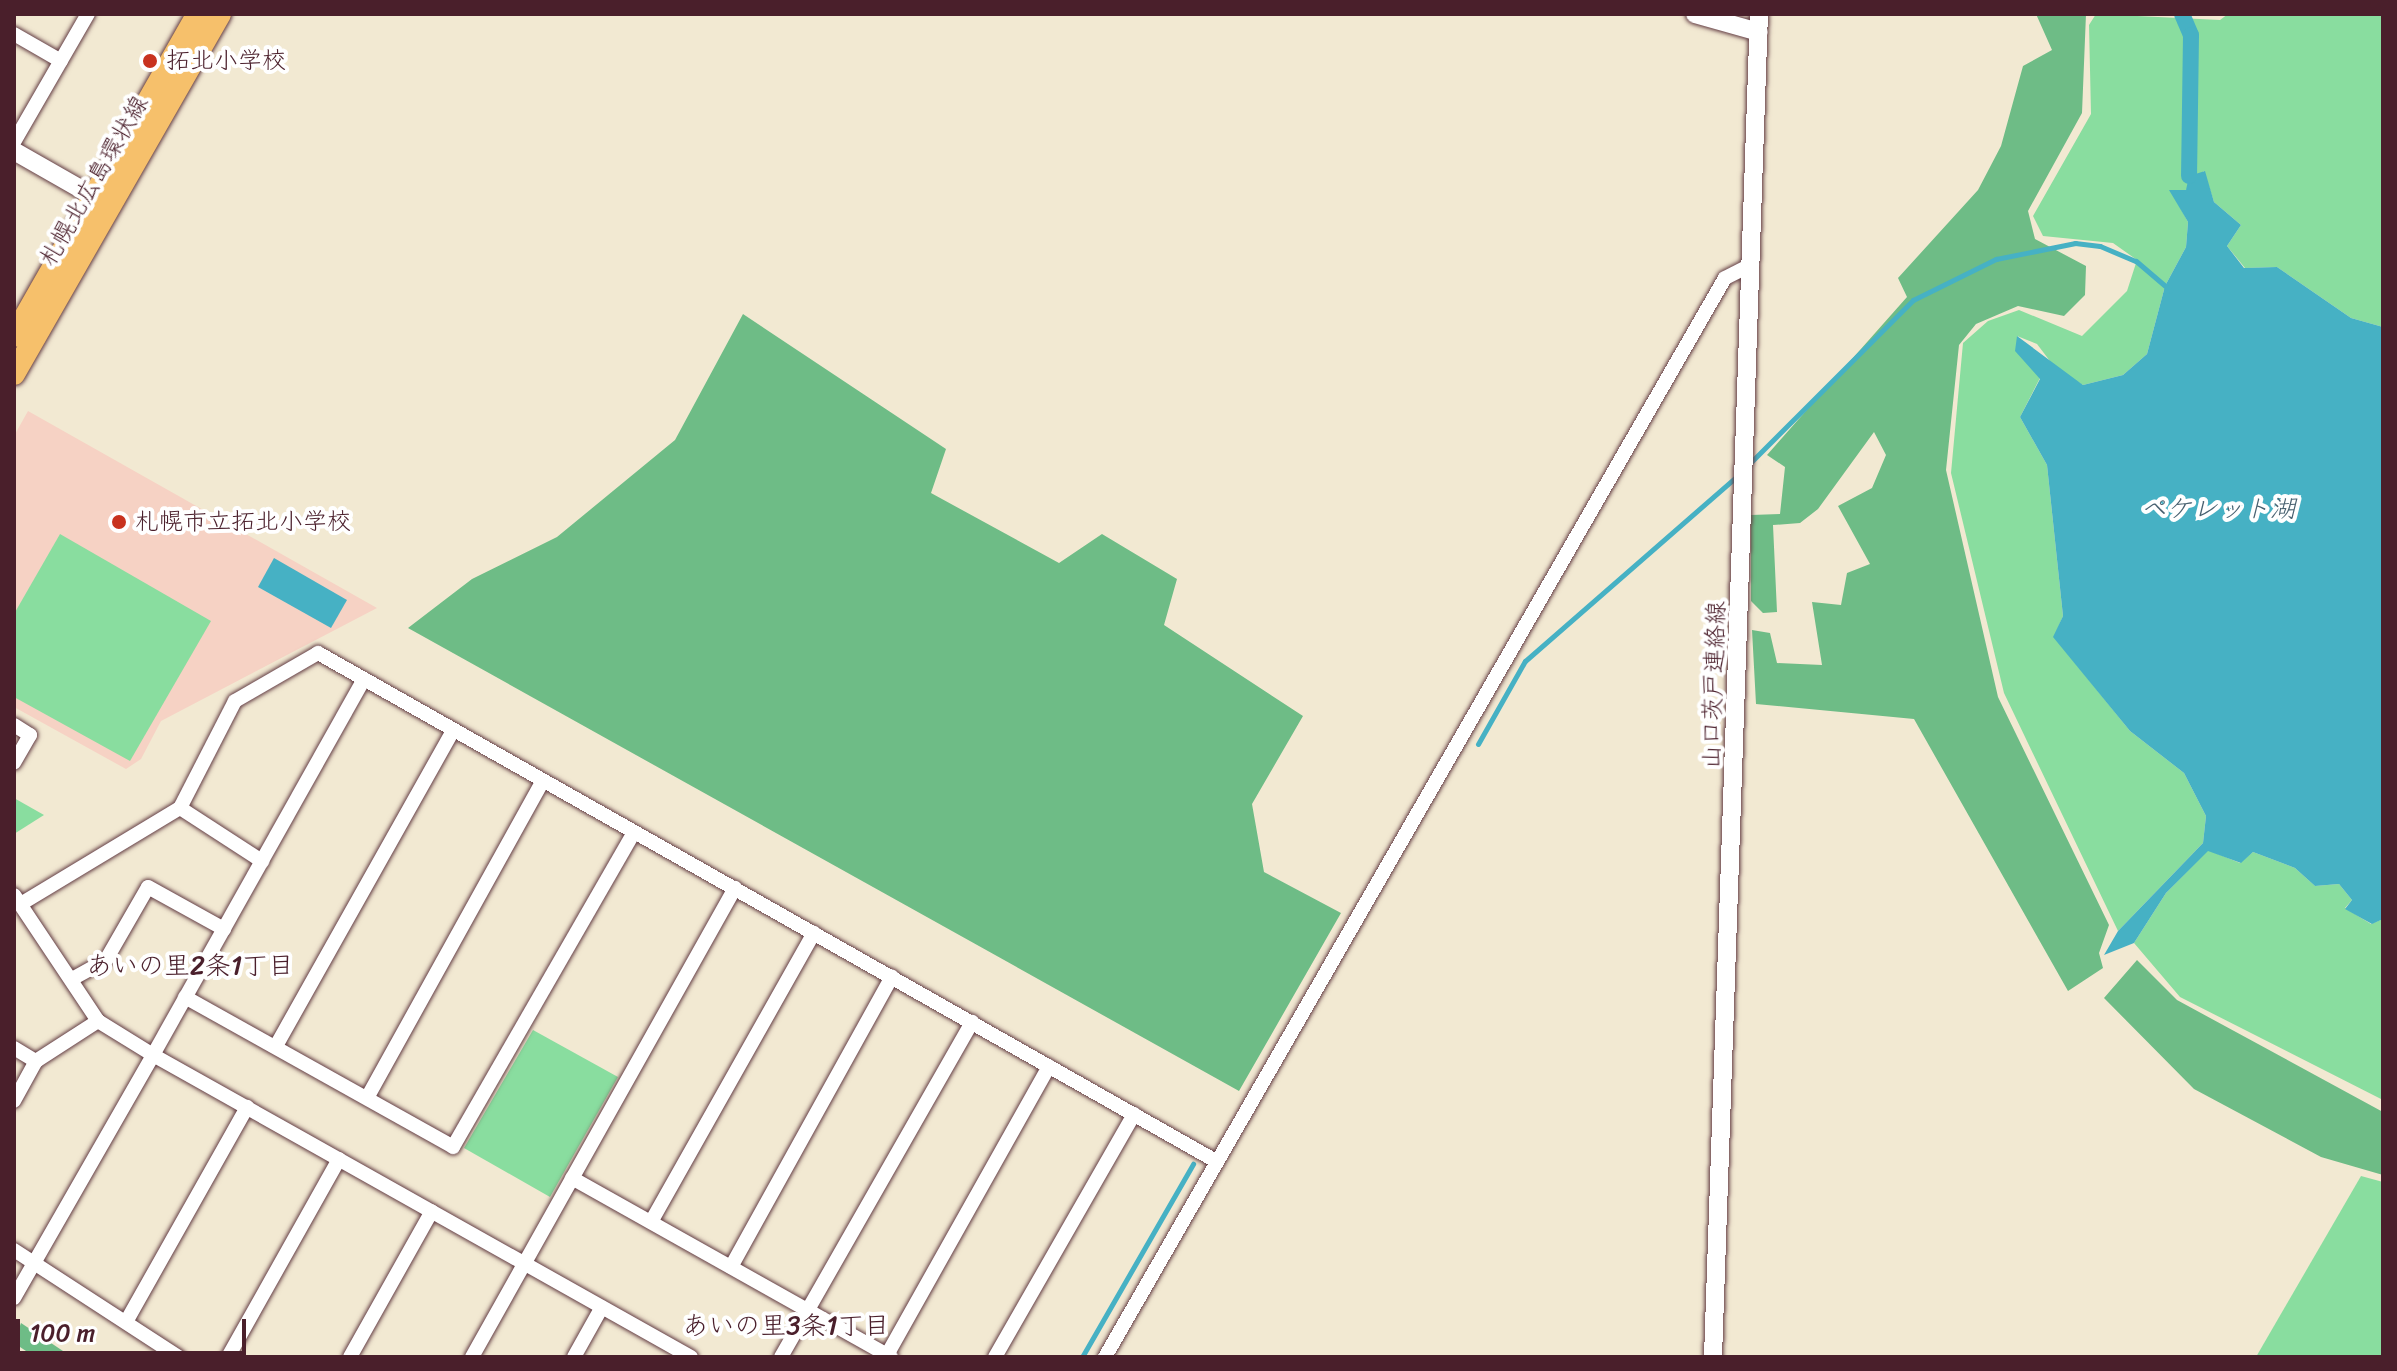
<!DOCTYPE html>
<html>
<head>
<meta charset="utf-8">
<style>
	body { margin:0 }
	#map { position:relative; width:2397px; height:1371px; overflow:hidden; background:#f2e9d2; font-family:Sriracha,"Klee One",sans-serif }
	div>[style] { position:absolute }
	.built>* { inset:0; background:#f6d2c4 }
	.green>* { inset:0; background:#89dd9f }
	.forest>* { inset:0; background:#6ebc86 }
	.water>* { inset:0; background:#46b1c4 }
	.stream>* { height:5px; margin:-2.5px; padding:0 2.5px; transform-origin:2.5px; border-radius:2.5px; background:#46b1c4 }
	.canal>* { height:16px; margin:-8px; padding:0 8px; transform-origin:8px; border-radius:8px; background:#46b1c4 }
	.roads { filter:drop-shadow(0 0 2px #633d44) drop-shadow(0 0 2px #633d44) }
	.minor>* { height:14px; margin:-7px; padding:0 7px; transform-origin:7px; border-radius:7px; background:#fff }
	.tertiary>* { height:18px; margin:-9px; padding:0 9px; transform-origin:9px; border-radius:9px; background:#fff }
	.primary>* { height:22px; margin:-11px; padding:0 11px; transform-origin:11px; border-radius:11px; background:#f6c06b }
	.dots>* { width:22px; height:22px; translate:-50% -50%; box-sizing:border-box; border:4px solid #fff; border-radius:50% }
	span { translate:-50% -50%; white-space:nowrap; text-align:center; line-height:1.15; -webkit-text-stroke:8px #fff; paint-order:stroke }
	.poi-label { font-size:24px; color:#4a1f2b }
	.left { translate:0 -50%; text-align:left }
	.street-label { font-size:24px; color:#4a1f2b }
	.water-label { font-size:26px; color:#486170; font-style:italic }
	.neighbourhood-label { font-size:26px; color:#4a1f2b }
	.frame { position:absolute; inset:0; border:16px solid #4a1f2b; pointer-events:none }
	.scale { position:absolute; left:16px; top:1319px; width:230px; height:36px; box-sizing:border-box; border:4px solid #4a1f2b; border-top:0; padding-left:10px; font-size:24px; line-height:28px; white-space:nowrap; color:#4a1f2b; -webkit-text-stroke:6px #fff; paint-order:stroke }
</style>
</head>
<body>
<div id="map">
	<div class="built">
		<i style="clip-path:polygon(28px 411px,377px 608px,161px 721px,141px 759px,126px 769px,14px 707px,14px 436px)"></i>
	</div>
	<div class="green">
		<i style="clip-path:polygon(2096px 14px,2220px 20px,2228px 14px,2383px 14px,2383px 327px,2351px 318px,2277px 267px,2245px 268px,2227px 246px,2241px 225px,2214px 202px,2204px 171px,2186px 190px,2171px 191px,2188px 222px,2186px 247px,2165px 286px,2147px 354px,2123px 375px,2083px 385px,2056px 369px,2037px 344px,2017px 336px,2040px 378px,2020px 417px,2047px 465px,2063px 616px,2054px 637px,2130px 731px,2184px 773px,2206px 816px,2203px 843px,2118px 931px,2004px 693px,1951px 473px,1963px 343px,1988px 321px,2019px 310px,2082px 336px,2127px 291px,2137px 260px,2113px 243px,2043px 236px,2033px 216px,2091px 114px,2089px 25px)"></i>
		<i style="clip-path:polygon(60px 534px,211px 621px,130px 761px,14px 697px,14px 614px)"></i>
		<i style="clip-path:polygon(14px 798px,44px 815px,14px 834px)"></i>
		<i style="clip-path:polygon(2208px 850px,2240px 863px,2253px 852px,2295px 868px,2315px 886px,2339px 884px,2352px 900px,2345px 908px,2371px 924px,2383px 919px,2383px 1100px,2180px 997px,2134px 943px,2166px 893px)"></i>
		<i style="clip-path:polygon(533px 1030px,618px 1077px,550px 1197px,464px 1148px)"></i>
		<i style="clip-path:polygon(2361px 1176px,2383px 1182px,2383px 1357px,2256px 1357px)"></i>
	</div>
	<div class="forest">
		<i style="clip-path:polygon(2036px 14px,2086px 14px,2082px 113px,2028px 211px,2035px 239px,2086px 266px,2085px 295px,2064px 316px,2018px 306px,1976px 324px,1959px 345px,1946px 470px,1998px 697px,2109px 925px,2099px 953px,2103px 968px,2068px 991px,1914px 719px,1756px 704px,1752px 630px,1770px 633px,1777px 663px,1822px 665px,1812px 602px,1841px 605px,1847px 573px,1870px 564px,1838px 506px,1872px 488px,1886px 455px,1874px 432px,1818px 509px,1800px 523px,1773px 525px,1777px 612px,1763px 613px,1751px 601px,1751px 515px,1780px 514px,1785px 467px,1767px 455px,1907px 297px,1898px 278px,1978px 190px,2001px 146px,2023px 66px,2052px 50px)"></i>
		<i style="clip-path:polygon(743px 314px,946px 449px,931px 493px,1059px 563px,1102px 534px,1177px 579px,1164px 625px,1303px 716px,1252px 804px,1264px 872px,1341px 913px,1239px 1091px,408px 628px,472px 579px,557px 537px,675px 440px)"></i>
		<i style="clip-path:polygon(2137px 960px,2177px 1000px,2383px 1112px,2383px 1175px,2321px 1157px,2194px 1089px,2104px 998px)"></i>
		<i style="clip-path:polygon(21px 1323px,72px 1357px,35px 1357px,14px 1343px)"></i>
	</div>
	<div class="water">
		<i style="clip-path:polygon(2205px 171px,2214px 202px,2241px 225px,2227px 246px,2244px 268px,2277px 267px,2351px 318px,2383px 327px,2383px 919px,2372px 924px,2345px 909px,2352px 900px,2339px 884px,2315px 886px,2295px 868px,2253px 852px,2241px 863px,2208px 851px,2166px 893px,2134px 943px,2104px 955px,2118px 931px,2203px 843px,2206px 816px,2184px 773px,2130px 731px,2053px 637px,2063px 616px,2047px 465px,2020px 417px,2040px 379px,2015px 351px,2017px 336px,2083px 385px,2123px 375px,2147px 354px,2165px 286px,2186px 247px,2188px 222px,2169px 190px,2186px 190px,2189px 176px)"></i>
		<i style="clip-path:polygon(274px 558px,347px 600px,331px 628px,258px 587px)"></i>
	</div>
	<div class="stream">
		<i style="left:1749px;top:464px;width:232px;rotate:-45deg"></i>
		<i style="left:1913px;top:300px;width:93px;rotate:-26.3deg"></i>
		<i style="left:1996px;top:259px;width:81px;rotate:-11.4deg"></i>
		<i style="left:2075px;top:243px;width:25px;rotate:7deg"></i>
		<i style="left:2100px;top:246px;width:39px;rotate:23deg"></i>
		<i style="left:2136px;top:261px;width:45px;rotate:40.5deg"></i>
		<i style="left:1478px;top:744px;width:95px;rotate:-60.5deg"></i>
		<i style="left:1525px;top:661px;width:284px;rotate:-41.1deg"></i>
		<i style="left:1082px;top:1357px;width:223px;rotate:-60.1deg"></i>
	</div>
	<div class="canal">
		<i style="left:2182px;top:14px;width:23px;rotate:67deg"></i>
		<i style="left:2191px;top:35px;width:141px;rotate:90.8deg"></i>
	</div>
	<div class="roads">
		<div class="minor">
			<i style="left:14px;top:34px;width:54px;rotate:29.9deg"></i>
			<i style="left:14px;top:142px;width:148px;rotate:-60deg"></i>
			<i style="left:14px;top:725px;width:19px;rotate:32deg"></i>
			<i style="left:30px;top:735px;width:32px;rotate:120deg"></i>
			<i style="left:180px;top:808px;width:98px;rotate:32.9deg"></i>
			<i style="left:14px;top:895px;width:151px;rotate:56.3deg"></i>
			<i style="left:98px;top:1021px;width:65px;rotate:31.7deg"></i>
			<i style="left:153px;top:1055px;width:431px;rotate:-60.7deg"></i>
			<i style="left:24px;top:902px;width:182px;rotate:-31.1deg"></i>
			<i style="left:180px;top:808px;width:120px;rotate:-62.8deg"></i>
			<i style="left:235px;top:701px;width:96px;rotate:-30deg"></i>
			<i style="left:318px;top:653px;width:1032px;rotate:29.5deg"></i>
			<i style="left:72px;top:979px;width:39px;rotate:-29deg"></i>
			<i style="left:106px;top:960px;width:84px;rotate:-60.1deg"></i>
			<i style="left:148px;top:887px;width:87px;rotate:28.9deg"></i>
			<i style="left:185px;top:997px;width:307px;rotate:29.2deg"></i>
			<i style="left:453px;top:1147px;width:363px;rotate:-60.1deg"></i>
			<i style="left:276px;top:1046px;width:362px;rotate:-60.7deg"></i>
			<i style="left:14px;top:1048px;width:26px;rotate:31deg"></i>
			<i style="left:36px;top:1061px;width:74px;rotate:-32.8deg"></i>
			<i style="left:367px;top:1098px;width:363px;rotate:-61deg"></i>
			<i style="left:14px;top:1101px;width:46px;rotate:-61.2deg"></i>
			<i style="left:572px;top:1178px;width:366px;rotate:29.3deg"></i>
			<i style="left:651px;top:1222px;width:332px;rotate:-60.6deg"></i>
			<i style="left:14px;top:1250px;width:197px;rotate:33deg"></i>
			<i style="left:731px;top:1267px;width:332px;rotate:-61deg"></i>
			<i style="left:14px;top:1298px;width:280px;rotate:-60.2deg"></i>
			<i style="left:153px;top:1055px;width:617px;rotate:29.31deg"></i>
			<i style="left:126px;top:1322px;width:247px;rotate:-60.6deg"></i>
			<i style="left:887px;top:1355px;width:331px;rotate:-60.7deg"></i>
			<i style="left:228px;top:1357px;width:227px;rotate:-60.7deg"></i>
			<i style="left:350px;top:1357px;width:167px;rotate:-60.7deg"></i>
			<i style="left:472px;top:1357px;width:538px;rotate:-60.72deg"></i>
			<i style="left:574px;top:1357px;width:57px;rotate:-60.8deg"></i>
			<i style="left:781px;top:1357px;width:386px;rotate:-60.3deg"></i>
			<i style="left:995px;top:1357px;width:280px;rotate:-60.2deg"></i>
			<i style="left:1105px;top:1357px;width:1244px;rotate:-60.12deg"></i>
			<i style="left:1725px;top:278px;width:30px;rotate:-27deg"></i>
		</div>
		<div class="tertiary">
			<i style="left:1695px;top:14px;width:66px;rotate:15.7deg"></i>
			<i style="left:14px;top:151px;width:105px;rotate:29.7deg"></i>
			<i style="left:1713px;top:1357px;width:1344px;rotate:-88.04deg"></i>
		</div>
		<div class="primary">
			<i style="left:14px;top:336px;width:371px;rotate:-60.3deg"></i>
			<i style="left:14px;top:374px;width:415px;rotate:-60.2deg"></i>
		</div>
	</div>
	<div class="dots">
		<i style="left:150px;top:61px;background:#c8321e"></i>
		<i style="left:119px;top:522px;background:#c8321e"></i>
	</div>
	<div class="poi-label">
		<span class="left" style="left:166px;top:61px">拓北小学校</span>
		<span class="left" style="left:135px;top:522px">札幌市立拓北小学校</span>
	</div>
	<div class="street-label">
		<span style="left:94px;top:181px;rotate:-60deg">札幌北広島環状線</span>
		<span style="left:1714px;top:685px;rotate:-88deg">山口茨戸連絡線</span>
	</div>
	<div class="water-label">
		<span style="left:2218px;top:509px">ペケレット湖</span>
	</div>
	<div class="neighbourhood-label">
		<span style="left:190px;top:966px">あいの里2条1丁目</span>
		<span style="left:786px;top:1326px">あいの里3条1丁目</span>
	</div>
	<div class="frame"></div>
	<div class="scale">100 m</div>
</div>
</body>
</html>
